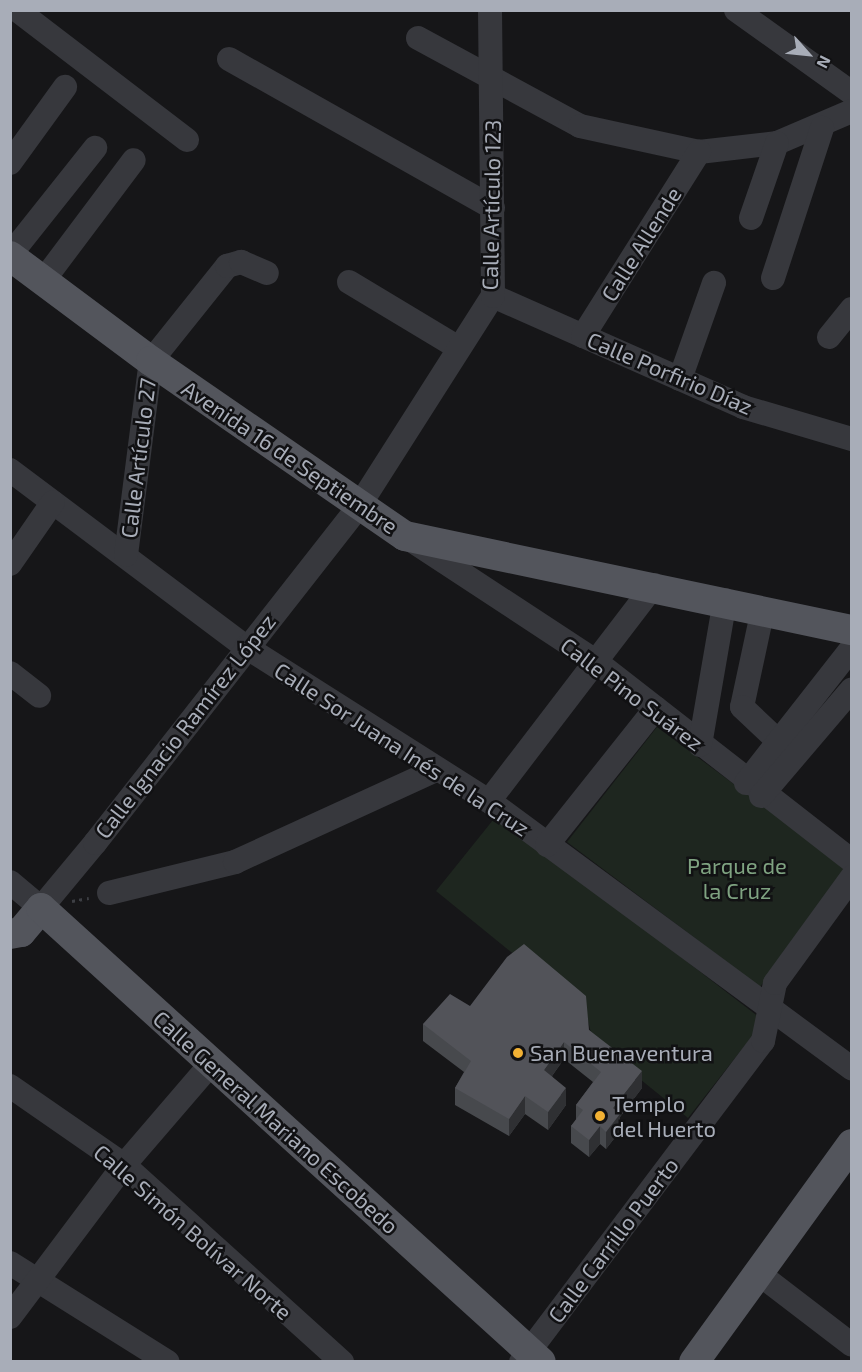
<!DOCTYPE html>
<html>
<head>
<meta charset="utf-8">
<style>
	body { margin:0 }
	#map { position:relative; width:862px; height:1372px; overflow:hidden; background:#161618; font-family:"Exo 2",sans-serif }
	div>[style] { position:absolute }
	.green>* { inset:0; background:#1e261f }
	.path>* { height:3px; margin-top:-1.5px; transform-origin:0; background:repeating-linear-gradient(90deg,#3d3f44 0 3px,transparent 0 7.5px) }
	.minor>* { height:24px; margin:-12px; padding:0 12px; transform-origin:12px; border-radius:12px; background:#37383d }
	.major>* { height:30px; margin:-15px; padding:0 15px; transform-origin:15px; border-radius:15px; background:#53555c }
	.wall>* { inset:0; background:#47494d }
	.shaded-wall>* { inset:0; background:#2f3033 }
	.building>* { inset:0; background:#525359 }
	.dots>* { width:16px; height:16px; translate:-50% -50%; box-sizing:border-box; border:3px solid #111113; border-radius:50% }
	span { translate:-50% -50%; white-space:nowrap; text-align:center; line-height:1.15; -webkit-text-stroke:5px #111113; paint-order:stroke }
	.street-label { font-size:22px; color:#a8adb8 }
	.park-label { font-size:22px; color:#7fa381 }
	.poi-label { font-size:22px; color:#a8adb8 }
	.left { translate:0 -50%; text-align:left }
	.frame { position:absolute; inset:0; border:12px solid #a8adb8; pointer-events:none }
	.north { position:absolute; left:778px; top:24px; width:60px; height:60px; -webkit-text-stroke:4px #111113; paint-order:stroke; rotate:117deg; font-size:16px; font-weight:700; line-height:24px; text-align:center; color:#a8adb8 }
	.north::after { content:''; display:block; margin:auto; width:21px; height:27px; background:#a8adb8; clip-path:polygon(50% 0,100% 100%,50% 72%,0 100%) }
</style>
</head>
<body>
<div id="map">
	<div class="green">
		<i style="clip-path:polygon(657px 727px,847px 868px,760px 987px,567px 842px)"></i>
		<i style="clip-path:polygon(497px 815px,764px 1021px,688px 1118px,593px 1041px,586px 1013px,436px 891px)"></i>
	</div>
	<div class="path">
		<i style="left:72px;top:901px;width:17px;rotate:-10deg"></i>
	</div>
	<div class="minor">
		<i style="left:17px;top:10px;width:214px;rotate:37.4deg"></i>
		<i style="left:736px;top:10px;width:143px;rotate:35.6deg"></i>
		<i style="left:418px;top:38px;width:184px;rotate:28.5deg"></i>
		<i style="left:580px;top:126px;width:122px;rotate:12.3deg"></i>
		<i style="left:699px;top:152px;width:79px;rotate:-6.6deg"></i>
		<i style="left:777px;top:143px;width:82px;rotate:-23.1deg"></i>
		<i style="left:229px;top:59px;width:303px;rotate:29.4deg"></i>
		<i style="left:10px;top:163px;width:94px;rotate:-54.1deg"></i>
		<i style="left:751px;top:218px;width:79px;rotate:-70.9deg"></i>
		<i style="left:10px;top:255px;width:137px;rotate:-51.5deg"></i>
		<i style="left:773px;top:278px;width:158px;rotate:-71.9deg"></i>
		<i style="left:43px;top:281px;width:151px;rotate:-53.1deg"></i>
		<i style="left:349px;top:282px;width:128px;rotate:31deg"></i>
		<i style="left:493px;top:296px;width:274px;rotate:23.9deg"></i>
		<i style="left:743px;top:407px;width:114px;rotate:16.4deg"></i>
		<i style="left:583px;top:336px;width:218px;rotate:-57.8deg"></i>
		<i style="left:829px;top:337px;width:36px;rotate:-51deg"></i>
		<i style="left:680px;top:379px;width:102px;rotate:-70.5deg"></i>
		<i style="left:10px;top:470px;width:295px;rotate:36.9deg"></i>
		<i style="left:246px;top:647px;width:288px;rotate:32.4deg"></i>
		<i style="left:489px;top:801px;width:451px;rotate:36.4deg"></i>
		<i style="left:408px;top:538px;width:222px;rotate:33.3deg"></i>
		<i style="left:594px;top:660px;width:327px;rotate:37.9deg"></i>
		<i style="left:126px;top:555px;width:196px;rotate:-82.7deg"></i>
		<i style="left:151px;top:361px;width:122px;rotate:-51.3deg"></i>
		<i style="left:227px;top:266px;width:15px;rotate:-16deg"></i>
		<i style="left:241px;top:262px;width:28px;rotate:23deg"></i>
		<i style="left:10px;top:564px;width:75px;rotate:-55.3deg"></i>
		<i style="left:763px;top:609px;width:100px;rotate:102.1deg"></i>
		<i style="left:742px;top:707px;width:51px;rotate:43.4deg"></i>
		<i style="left:10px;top:673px;width:37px;rotate:38deg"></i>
		<i style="left:700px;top:745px;width:147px;rotate:-80.2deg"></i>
		<i style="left:746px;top:783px;width:172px;rotate:-51.9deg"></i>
		<i style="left:761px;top:796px;width:140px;rotate:-49.6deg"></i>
		<i style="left:489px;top:801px;width:272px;rotate:-52.6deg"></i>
		<i style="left:547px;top:845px;width:175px;rotate:-51.5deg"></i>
		<i style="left:10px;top:882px;width:40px;rotate:40deg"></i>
		<i style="left:41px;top:908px;width:85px;rotate:-50.3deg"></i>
		<i style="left:95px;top:843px;width:428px;rotate:-51.9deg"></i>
		<i style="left:359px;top:506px;width:249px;rotate:-57.5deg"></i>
		<i style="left:493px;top:296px;width:286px;rotate:-90.6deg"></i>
		<i style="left:109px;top:893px;width:130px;rotate:-13.8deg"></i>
		<i style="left:235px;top:862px;width:223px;rotate:-24.6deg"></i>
		<i style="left:10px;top:1086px;width:139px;rotate:34.7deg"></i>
		<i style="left:124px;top:1165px;width:294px;rotate:42.1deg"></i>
		<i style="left:10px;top:1263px;width:186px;rotate:32.1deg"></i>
		<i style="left:758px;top:1273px;width:118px;rotate:37.5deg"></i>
		<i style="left:10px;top:1317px;width:190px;rotate:-53.1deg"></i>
		<i style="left:124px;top:1165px;width:132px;rotate:-49.3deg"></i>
		<i style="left:521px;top:1362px;width:402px;rotate:-53deg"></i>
		<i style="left:763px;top:1041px;width:59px;rotate:-78.3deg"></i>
		<i style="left:775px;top:983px;width:131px;rotate:-54deg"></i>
	</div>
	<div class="major">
		<i style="left:10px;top:256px;width:176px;rotate:36.7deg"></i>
		<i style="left:151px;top:361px;width:308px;rotate:34.6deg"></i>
		<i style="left:405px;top:536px;width:457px;rotate:11.9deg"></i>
		<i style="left:10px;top:934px;width:11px;rotate:-10deg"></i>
		<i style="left:21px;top:932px;width:31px;rotate:-50deg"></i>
		<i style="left:41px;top:908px;width:675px;rotate:42.24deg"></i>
		<i style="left:694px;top:1362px;width:269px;rotate:-54.1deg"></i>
	</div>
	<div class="wall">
		<i style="clip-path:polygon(470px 1006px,589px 1030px,642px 1088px,620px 1117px,620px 1131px,606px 1149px,600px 1144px,589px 1157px,571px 1143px,571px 1126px,576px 1120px,576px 1105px,593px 1082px,564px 1059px,552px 1076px,566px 1105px,548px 1130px,525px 1114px,509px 1136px,455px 1105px,455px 1088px,464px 1072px,423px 1041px,423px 1024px)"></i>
	</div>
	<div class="shaded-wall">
		<i style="clip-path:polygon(564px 1042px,564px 1059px,544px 1087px,544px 1070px)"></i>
		<i style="clip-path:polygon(642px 1071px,642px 1088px,620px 1117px,620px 1131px,606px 1149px,606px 1132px,613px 1108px)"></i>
		<i style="clip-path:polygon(566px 1088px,566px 1105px,548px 1130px,548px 1112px)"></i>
		<i style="clip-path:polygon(525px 1096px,525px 1114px,509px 1136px,509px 1119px)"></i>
		<i style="clip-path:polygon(600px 1126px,600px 1144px,589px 1157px,589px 1140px)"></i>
	</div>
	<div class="building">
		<i style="clip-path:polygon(524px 944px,586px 996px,589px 1030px,642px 1071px,613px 1108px,620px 1114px,606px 1132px,600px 1126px,589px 1140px,571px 1126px,583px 1110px,576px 1105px,601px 1072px,564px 1042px,544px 1070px,566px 1088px,548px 1112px,525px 1096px,509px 1119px,455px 1088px,471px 1061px,423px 1024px,450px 994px,470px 1006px,507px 957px)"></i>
	</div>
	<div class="dots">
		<i style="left:518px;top:1053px;background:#f2b134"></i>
		<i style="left:600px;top:1116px;background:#f2b134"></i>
	</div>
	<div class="street-label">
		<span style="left:491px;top:205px;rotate:-89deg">Calle Artículo 123</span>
		<span style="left:641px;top:244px;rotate:-58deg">Calle Allende</span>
		<span style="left:670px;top:373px;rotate:23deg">Calle Porfirio Díaz</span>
		<span style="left:290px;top:457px;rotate:34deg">Avenida 16 de Septiembre</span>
		<span style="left:138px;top:458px;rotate:-83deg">Calle Artículo 27</span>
		<span style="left:632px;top:694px;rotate:37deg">Calle Pino Suárez</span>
		<span style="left:185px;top:726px;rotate:-52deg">Calle Ignacio Ramírez López</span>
		<span style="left:402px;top:749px;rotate:33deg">Calle Sor Juana Inés de la Cruz</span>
		<span style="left:276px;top:1122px;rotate:42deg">Calle General Mariano Escobedo</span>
		<span style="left:193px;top:1232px;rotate:41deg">Calle Simón Bolívar Norte</span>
		<span style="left:613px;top:1240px;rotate:-53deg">Calle Carrillo Puerto</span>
	</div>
	<div class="park-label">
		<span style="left:737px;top:878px">Parque de<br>la Cruz</span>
	</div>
	<div class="poi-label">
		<span class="left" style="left:530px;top:1053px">San Buenaventura</span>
		<span class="left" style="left:612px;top:1116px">Templo<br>del Huerto</span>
	</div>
	<div class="frame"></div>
	<div class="north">N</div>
</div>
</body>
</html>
